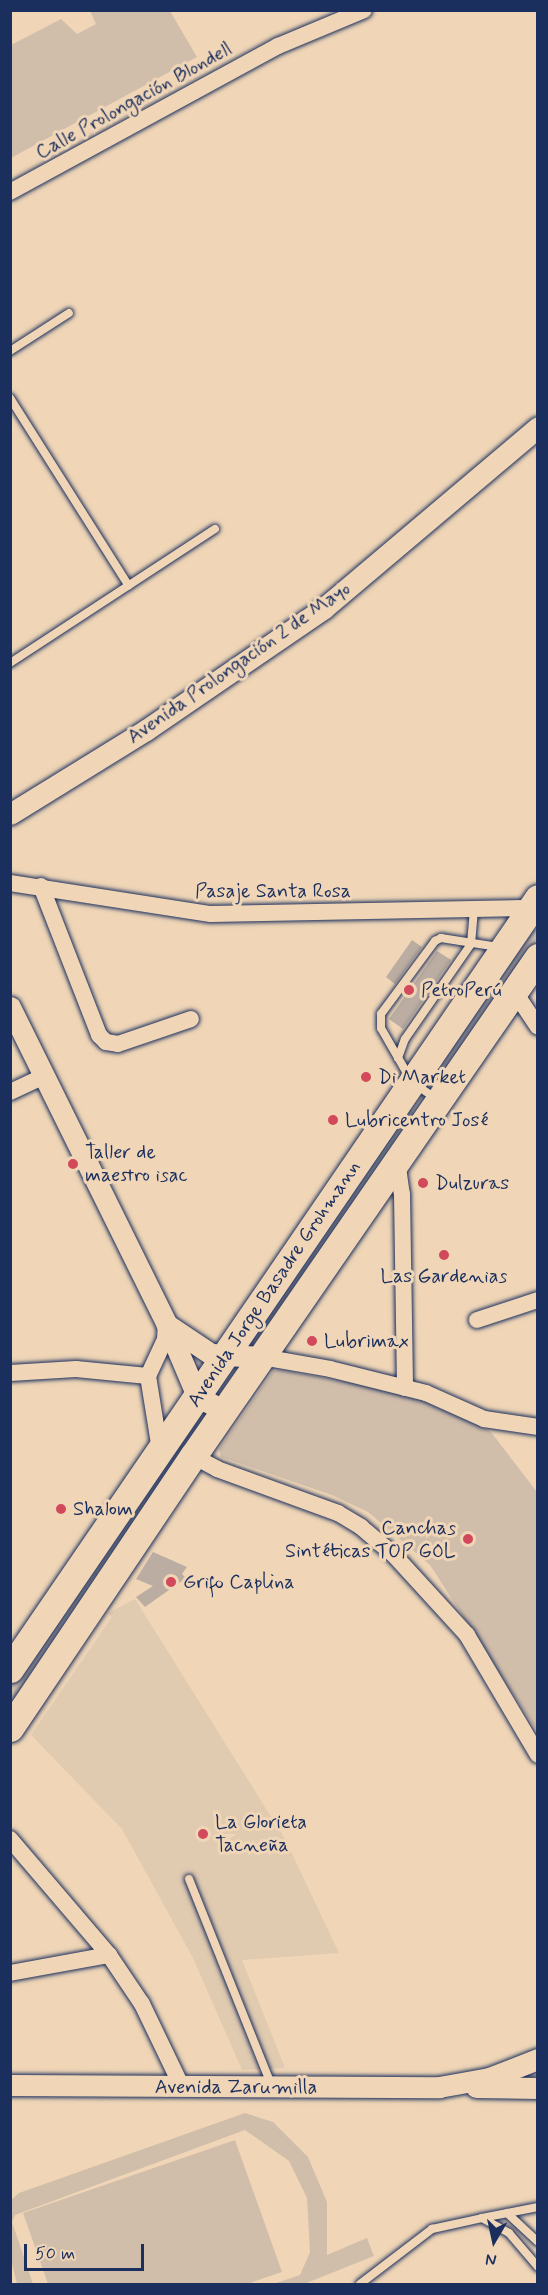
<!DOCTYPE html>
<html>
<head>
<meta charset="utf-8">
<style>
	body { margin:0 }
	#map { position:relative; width:548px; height:2295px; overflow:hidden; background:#f0d6b7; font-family:Mynerve,sans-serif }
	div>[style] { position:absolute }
	.built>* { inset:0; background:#e0cab0 }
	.green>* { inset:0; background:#d1beaa }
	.building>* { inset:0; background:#bbada1 }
	.roads { filter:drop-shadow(0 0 2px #1b2f5e) drop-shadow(0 0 2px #1b2f5e) }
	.service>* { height:8px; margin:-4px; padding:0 4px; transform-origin:4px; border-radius:4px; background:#f0d6b7 }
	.minor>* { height:16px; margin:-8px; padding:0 8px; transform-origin:8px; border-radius:8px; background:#f0d6b7 }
	.tertiary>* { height:21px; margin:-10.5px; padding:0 10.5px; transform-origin:10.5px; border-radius:10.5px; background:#f0d6b7 }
	.trunk>* { height:27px; margin:-13.5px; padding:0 13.5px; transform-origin:13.5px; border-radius:13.5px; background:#f0d6b7 }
	.dots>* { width:16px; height:16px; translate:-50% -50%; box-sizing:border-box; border:3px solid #f0d6b7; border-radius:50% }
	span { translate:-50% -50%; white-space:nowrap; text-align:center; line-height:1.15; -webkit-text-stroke:6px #f0d6b7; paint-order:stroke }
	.street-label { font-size:20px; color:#1b2f5e }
	.poi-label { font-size:20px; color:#1b2f5e }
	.left { translate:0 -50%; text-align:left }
	.right { translate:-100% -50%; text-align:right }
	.frame { position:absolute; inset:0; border:12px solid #1b2f5e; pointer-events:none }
	.north { position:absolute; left:464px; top:2211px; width:60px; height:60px; -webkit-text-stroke:4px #f0d6b7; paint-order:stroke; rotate:189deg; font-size:16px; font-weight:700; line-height:24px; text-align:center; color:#1b2f5e }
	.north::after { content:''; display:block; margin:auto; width:21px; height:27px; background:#1b2f5e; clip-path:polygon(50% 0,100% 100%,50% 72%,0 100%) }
	.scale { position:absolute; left:24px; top:2244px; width:120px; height:27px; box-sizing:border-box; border:3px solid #1b2f5e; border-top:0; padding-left:8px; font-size:18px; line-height:21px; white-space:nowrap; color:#1b2f5e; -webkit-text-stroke:4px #f0d6b7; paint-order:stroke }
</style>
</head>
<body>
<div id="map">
	<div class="built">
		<i style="clip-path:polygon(135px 1599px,285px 1839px,339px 1953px,242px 1960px,285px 2068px,242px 2070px,193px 1958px,122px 1829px,31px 1735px,112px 1617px,108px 1613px)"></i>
	</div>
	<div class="green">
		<i style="clip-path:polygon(90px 11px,170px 11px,197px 57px,11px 158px,11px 45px,61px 19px,77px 34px,96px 24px)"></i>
		<i style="clip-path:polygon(531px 928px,537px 931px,537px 938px,445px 1071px,436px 1071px,434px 1064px)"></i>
		<i style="clip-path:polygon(410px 1108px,416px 1118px,257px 1347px,249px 1346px,247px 1338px)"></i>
		<i style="clip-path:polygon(279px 1370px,394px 1390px,462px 1414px,491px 1432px,537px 1492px,537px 1731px,430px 1565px,368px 1512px,332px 1495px,221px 1457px,219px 1449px,273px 1371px)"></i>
		<i style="clip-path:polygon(198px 1415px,205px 1419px,11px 1706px,11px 1682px)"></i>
		<i style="clip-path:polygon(245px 2113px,273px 2122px,308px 2157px,327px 2202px,327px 2255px,367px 2238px,374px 2256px,304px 2284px,273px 2284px,300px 2275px,310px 2252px,307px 2198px,289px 2161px,245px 2130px,15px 2215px,12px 2222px,33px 2284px,17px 2284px,11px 2260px,10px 2201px,19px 2193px)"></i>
		<i style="clip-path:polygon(235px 2140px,282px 2272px,247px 2284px,48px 2284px,23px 2213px)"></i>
	</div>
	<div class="building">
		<i style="clip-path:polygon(412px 940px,422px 947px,395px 984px,386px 977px)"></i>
		<i style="clip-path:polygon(437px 951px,451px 960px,403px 1029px,389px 1019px)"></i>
		<i style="clip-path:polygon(153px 1552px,187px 1567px,182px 1574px,186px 1578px,145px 1607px,136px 1597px,153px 1586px,136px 1579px)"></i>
	</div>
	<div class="roads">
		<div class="service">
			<i style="left:10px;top:351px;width:70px;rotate:-32.8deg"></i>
			<i style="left:10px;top:398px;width:222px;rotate:57.7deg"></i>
			<i style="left:10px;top:663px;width:245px;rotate:-33.2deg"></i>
			<i style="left:398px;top:1058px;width:20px;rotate:-70deg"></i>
			<i style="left:405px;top:1039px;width:116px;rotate:-55.2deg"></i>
			<i style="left:471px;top:944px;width:33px;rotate:-85deg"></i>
			<i style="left:435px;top:1098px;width:28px;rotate:-145deg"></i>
			<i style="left:412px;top:1082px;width:62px;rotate:-119.9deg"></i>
			<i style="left:381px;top:1028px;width:14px;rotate:-90deg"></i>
			<i style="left:381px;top:1014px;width:91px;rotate:-53.5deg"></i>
			<i style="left:435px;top:941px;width:7px;rotate:-27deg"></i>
			<i style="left:441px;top:938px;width:58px;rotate:9deg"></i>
			<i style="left:189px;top:1879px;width:221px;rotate:68.2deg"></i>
			<i style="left:507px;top:2213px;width:42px;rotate:43.1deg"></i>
			<i style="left:482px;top:2218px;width:57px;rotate:-11.1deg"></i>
			<i style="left:360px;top:2284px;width:91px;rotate:-37.4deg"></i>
			<i style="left:432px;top:2229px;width:51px;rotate:-12.4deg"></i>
			<i style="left:482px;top:2218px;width:31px;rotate:29deg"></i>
			<i style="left:509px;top:2233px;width:45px;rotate:49.5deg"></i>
		</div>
		<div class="minor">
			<i style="left:10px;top:192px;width:305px;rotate:-28.6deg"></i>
			<i style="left:278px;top:46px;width:93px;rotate:-22.7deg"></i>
			<i style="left:10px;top:883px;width:203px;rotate:8.8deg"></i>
			<i style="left:211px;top:914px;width:324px;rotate:-1.1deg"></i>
			<i style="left:41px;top:886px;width:160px;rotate:68.7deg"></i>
			<i style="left:99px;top:1035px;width:10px;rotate:45deg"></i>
			<i style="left:106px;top:1042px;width:12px;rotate:9deg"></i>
			<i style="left:118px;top:1044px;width:77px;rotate:-18.9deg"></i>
			<i style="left:514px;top:991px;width:43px;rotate:56.3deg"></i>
			<i style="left:10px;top:1092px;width:38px;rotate:-25deg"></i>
			<i style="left:397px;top:1160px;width:34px;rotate:82deg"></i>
			<i style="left:402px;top:1194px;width:194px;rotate:89.1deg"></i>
			<i style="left:477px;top:1320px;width:64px;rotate:-18.2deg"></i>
			<i style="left:262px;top:1357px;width:69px;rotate:10deg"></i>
			<i style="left:330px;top:1369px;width:99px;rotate:14deg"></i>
			<i style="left:426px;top:1393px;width:64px;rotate:24.1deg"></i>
			<i style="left:484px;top:1419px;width:55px;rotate:8.4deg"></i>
			<i style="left:10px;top:1373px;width:66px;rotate:-3.5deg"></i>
			<i style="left:76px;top:1369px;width:72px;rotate:5.6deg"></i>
			<i style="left:160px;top:1450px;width:75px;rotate:-99.2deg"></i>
			<i style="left:148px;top:1376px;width:40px;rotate:-65deg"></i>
			<i style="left:165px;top:1340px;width:17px;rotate:-87deg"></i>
			<i style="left:193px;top:1456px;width:27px;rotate:28deg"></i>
			<i style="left:217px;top:1469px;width:129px;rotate:20deg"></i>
			<i style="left:338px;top:1513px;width:27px;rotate:31deg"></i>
			<i style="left:361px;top:1527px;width:43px;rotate:40.3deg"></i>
			<i style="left:394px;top:1555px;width:108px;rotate:47.6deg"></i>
			<i style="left:467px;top:1635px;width:139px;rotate:59.4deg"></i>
			<i style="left:10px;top:1839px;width:153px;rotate:49.5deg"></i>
			<i style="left:109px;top:1955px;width:59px;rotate:56deg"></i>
			<i style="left:142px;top:2004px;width:92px;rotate:64.3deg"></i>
			<i style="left:10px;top:1973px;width:101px;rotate:-10.3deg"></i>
		</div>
		<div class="tertiary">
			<i style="left:10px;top:814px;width:160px;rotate:-31.7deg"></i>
			<i style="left:146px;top:730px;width:216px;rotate:-34.4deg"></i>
			<i style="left:324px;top:608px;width:280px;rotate:-40.2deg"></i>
			<i style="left:10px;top:1007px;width:352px;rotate:63.7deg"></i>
			<i style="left:166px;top:1323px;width:79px;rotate:67deg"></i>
			<i style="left:197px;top:1396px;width:31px;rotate:29deg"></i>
			<i style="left:169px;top:1326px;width:50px;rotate:33.7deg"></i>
			<i style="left:211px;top:1354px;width:51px;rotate:3.4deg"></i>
			<i style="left:10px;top:2085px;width:429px;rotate:0.3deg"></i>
			<i style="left:439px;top:2087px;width:51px;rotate:-10.2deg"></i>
			<i style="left:489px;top:2078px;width:53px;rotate:-21.2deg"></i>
			<i style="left:476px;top:2087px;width:62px;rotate:0.9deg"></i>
		</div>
		<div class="trunk">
			<i style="left:10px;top:1669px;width:934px;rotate:-55.6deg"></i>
			<i style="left:10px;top:1728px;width:328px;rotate:-56.1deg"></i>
			<i style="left:193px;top:1456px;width:607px;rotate:-55.34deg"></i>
		</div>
	</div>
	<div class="dots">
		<i style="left:409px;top:990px;background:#d1495b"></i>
		<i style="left:366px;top:1077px;background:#d1495b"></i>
		<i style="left:333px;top:1120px;background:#d1495b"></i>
		<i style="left:73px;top:1164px;background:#d1495b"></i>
		<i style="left:423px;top:1183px;background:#d1495b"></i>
		<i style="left:444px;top:1255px;background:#d1495b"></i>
		<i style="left:312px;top:1341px;background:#d1495b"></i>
		<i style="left:61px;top:1509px;background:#d1495b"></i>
		<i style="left:468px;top:1539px;background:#d1495b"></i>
		<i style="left:171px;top:1582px;background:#d1495b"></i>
		<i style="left:203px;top:1834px;background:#d1495b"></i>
	</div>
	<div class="street-label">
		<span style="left:134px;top:101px;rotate:-29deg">Calle Prolongación Blondell</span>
		<span style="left:239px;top:663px;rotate:-35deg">Avenida Prolongación 2 de Mayo</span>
		<span style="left:273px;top:891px">Pasaje Santa Rosa</span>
		<span style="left:274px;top:1284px;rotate:-56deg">Avenida Jorge Basadre Grohmann</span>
		<span style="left:236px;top:2087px">Avenida Zarumilla</span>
	</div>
	<div class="poi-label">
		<span class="left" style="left:421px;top:990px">PetroPerú</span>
		<span class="left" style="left:378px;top:1077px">Di Market</span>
		<span class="left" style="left:345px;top:1120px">Lubricentro José</span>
		<span class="left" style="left:85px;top:1164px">Taller de<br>maestro isac</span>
		<span class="left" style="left:435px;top:1183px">Dulzuras</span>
		<span style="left:444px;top:1276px">Las Gardenias</span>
		<span class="left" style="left:324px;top:1341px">Lubrimax</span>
		<span class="left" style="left:73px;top:1509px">Shalom</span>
		<span class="right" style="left:456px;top:1540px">Canchas<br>Sintéticas TOP GOL</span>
		<span class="left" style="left:183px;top:1582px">Grifo Caplina</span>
		<span class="left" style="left:215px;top:1834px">La Glorieta<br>Tacneña</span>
	</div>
	<div class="frame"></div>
	<div class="north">N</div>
	<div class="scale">50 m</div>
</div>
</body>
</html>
